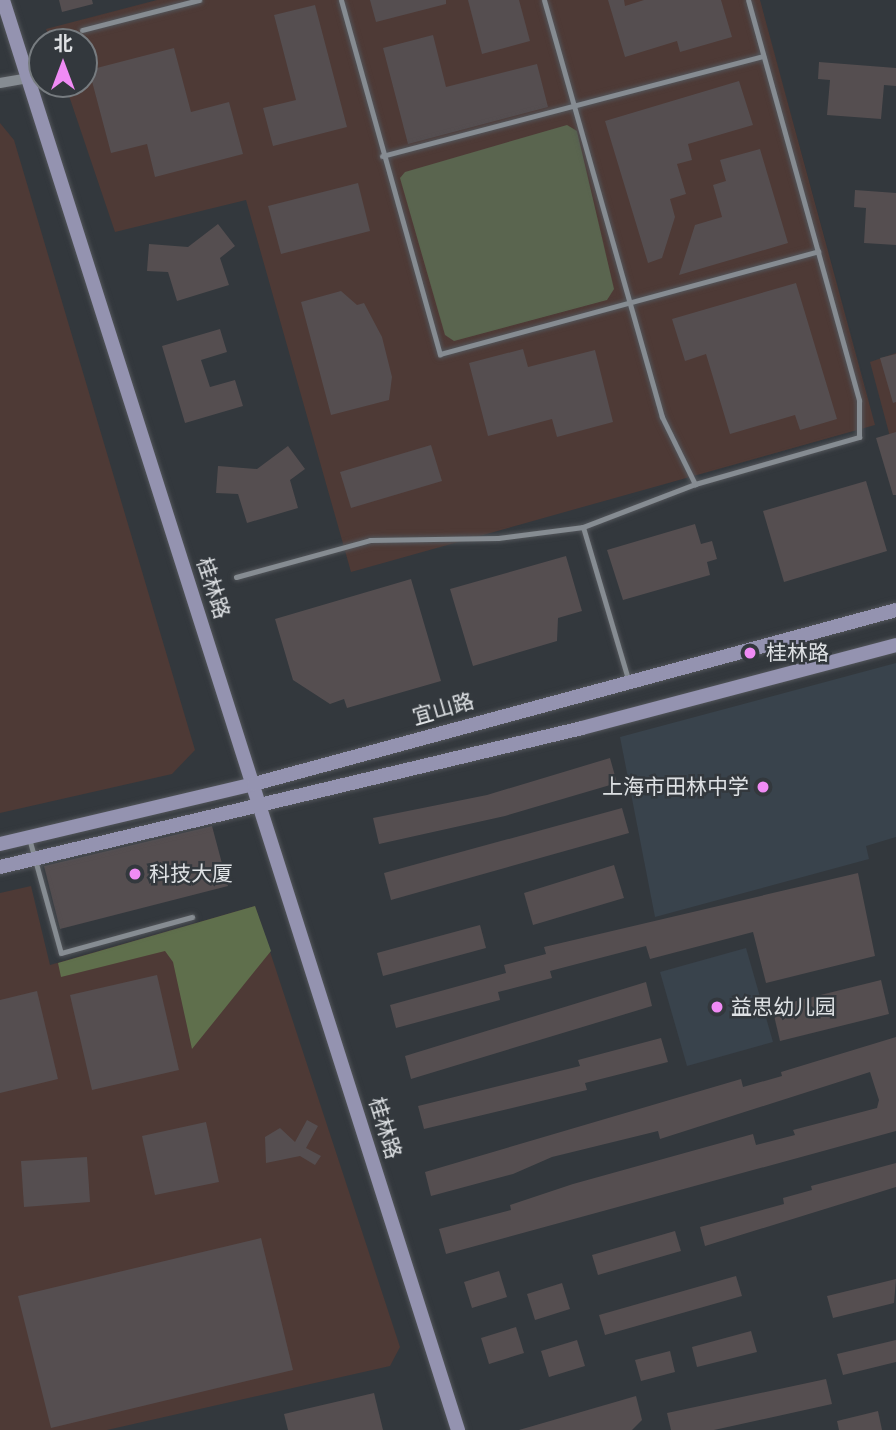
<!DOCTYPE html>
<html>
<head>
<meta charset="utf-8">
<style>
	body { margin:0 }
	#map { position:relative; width:896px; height:1430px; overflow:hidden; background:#33383d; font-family:Jost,"Noto Sans SC",sans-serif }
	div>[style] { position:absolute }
	.commercial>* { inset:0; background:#4e3a36 }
	.built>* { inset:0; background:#39434c }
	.green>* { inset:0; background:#5a654f }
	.forest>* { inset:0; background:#5f6f4c }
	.building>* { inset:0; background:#554e50 }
	.roads { filter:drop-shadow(0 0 2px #52555a) drop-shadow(0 0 2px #52555a) }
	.service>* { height:5px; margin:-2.5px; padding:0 2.5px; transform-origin:2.5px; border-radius:2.5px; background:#868c92 }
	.minor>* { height:10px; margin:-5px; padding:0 5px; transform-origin:5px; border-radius:5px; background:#868c92 }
	.secondary>* { height:14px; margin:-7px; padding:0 7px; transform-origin:7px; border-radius:7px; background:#9493b0 }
	.dots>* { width:19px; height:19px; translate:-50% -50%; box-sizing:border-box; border:4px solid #33383d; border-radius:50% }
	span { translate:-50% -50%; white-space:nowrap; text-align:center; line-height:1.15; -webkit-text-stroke:5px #33383d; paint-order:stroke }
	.street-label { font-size:21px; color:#dee1e4 }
	.poi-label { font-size:21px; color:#dee1e4 }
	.left { translate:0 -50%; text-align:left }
	.right { translate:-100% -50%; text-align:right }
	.north { position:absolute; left:28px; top:28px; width:70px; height:70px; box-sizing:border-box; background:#33383d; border:2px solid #777c80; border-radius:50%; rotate:0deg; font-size:19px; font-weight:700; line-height:28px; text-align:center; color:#dee1e4 }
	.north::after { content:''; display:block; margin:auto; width:24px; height:32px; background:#f08bf5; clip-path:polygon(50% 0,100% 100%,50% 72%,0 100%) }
</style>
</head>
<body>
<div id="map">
	<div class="commercial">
		<i style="clip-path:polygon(157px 0,760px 0,875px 425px,351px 572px,246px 200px,115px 232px,65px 84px,84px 84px,84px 42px,51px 42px,46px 29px)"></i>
		<i style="clip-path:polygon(0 123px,14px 140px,195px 750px,172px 774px,0 813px)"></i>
		<i style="clip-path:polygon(896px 353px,896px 459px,870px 362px)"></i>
		<i style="clip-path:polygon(31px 886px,50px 965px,255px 906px,400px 1347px,390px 1366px,107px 1430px,0 1430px,0 893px)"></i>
	</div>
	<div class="built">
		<i style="clip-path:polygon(896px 663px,896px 837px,866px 846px,869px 859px,655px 917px,620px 737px)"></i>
		<i style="clip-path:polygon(746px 948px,773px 1042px,687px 1066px,660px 972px)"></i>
	</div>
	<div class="green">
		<i style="clip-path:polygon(567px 125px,577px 131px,614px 289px,607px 300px,454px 341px,445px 335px,400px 178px,405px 172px)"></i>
	</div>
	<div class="forest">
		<i style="clip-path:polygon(255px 906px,271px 951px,192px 1049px,173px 962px,165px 951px,61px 977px,58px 963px)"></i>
	</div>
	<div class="building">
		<i style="clip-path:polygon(59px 0,92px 0,93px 4px,62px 12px)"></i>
		<i style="clip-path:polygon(370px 0,446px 0,446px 4px,376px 22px)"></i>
		<i style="clip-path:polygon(468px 0,519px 0,530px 41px,482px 54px)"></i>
		<i style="clip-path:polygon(608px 0,624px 0,625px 6px,644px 0,721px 0,732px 37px,680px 52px,677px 41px,625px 57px)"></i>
		<i style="clip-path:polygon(315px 5px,347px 127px,273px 146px,263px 108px,296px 100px,274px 15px)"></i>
		<i style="clip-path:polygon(433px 35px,446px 87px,537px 64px,548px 107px,408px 144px,383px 48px)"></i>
		<i style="clip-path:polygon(174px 48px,191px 112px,229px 102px,243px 154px,155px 177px,147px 144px,111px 153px,89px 70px)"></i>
		<i style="clip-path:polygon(819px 62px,896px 68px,896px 86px,884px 85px,881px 119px,827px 115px,830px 80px,818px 79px)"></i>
		<i style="clip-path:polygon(739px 81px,753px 125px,688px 144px,692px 160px,677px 164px,686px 194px,670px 199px,675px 217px,662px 258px,648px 263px,605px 121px)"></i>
		<i style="clip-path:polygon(760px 149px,788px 243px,679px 275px,695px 225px,722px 217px,713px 185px,726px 181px,720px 160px)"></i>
		<i style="clip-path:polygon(358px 183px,370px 231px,281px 254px,268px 206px)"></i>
		<i style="clip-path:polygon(855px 190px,896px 193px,896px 245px,864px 243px,866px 208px,854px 207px)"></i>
		<i style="clip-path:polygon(218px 224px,235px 246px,220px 258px,229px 285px,177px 301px,168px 272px,147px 271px,149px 244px,188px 247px)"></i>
		<i style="clip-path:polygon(796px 283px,837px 419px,800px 430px,795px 415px,730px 434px,706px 354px,685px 361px,672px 319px)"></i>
		<i style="clip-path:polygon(341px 291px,357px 305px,364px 303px,382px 337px,392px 377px,389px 400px,331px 415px,301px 302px)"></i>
		<i style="clip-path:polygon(220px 329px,227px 352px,201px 360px,210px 387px,235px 380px,243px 406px,185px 423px,162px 346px)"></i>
		<i style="clip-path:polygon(523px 349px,528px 367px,595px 350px,613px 422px,557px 437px,552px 419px,488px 436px,469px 363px)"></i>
		<i style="clip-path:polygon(896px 354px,896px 402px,893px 403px,880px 358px)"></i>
		<i style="clip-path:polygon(896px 432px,896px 495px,893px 495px,876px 438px)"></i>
		<i style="clip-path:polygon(431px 445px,442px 481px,351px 508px,340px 472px)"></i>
		<i style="clip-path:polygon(288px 446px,305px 469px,290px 480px,298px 508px,247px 523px,238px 494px,216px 493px,218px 466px,257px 469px)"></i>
		<i style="clip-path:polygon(866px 481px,887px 551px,784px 582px,763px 511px)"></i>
		<i style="clip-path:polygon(695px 524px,701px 544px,712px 541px,717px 559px,707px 562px,710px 575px,623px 600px,607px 550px)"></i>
		<i style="clip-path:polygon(566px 556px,582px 611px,558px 618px,557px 641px,473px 666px,450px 589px)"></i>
		<i style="clip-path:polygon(411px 579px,441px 681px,347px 708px,344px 699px,330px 704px,293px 680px,275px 619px)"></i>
		<i style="clip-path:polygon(610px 758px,617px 783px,505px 816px,379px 844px,373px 818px,487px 795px)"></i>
		<i style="clip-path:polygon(622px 808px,629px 833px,391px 900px,384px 873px)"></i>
		<i style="clip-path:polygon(212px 826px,228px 886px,60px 929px,44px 866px)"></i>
		<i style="clip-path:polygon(614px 865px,624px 898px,533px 925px,524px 893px)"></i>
		<i style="clip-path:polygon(858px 873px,875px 956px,766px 983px,753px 932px,650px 959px,646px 946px,550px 971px,552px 978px,498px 992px,500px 1000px,396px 1028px,390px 1005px,506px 973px,504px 965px,546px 954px,544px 947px)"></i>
		<i style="clip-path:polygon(480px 925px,486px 948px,383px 976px,377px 953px)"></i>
		<i style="clip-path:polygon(157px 975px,179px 1070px,92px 1090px,70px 995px)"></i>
		<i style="clip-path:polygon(881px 980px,889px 1014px,780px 1041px,772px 1007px)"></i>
		<i style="clip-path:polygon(646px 982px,652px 1006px,411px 1079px,405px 1056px)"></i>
		<i style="clip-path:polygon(37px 991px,58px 1079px,0 1093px,0 1000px)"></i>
		<i style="clip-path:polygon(896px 1037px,896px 1131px,446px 1254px,439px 1229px,511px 1210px,510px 1205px,573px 1184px,753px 1134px,756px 1145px,795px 1135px,793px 1130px,877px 1108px,879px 1100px,870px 1072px,660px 1139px,658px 1131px,552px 1157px,513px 1174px,431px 1196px,425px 1172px,741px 1079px,743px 1087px,782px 1076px,781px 1072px)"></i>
		<i style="clip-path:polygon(661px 1038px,668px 1062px,585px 1083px,587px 1090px,424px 1129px,418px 1106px,580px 1066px,578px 1060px)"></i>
		<i style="clip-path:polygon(307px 1120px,318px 1126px,306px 1148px,321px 1156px,315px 1165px,300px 1156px,266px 1163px,265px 1137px,280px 1128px,295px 1142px)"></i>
		<i style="clip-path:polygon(206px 1122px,219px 1182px,155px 1195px,142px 1136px)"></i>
		<i style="clip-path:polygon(87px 1157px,90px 1202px,24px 1207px,21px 1161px)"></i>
		<i style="clip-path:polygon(896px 1163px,896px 1187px,705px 1246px,700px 1227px,784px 1204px,783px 1198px,812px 1190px,811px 1186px)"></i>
		<i style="clip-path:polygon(675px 1231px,681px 1251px,598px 1275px,592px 1255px)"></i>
		<i style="clip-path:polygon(261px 1238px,293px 1370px,51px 1428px,18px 1296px)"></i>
		<i style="clip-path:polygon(499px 1271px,507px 1297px,472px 1308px,464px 1282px)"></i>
		<i style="clip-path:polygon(736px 1276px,742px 1296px,605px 1335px,599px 1315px)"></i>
		<i style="clip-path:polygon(896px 1279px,894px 1303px,833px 1318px,827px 1296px)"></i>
		<i style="clip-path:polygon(562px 1283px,570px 1309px,535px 1320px,527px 1294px)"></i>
		<i style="clip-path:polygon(516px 1327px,524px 1353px,489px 1364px,481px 1338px)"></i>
		<i style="clip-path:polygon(751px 1331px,757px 1352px,697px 1367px,692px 1347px)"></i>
		<i style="clip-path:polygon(577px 1340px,585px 1366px,549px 1377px,541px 1351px)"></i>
		<i style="clip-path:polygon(896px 1340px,896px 1362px,843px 1375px,837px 1354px)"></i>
		<i style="clip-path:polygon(670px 1351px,675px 1372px,641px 1381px,635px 1360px)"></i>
		<i style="clip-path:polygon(826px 1379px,832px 1404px,714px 1430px,671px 1430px,667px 1413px)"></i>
		<i style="clip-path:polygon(374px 1393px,383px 1430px,288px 1430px,284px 1414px)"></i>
		<i style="clip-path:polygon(636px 1396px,642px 1420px,632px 1430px,519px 1430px)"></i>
		<i style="clip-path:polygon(878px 1411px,882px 1430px,839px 1430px,837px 1421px)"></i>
	</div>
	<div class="roads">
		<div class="service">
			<i style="left:341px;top:0;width:368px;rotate:74.4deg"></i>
			<i style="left:440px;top:354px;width:392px;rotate:-15.2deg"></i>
			<i style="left:544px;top:0;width:433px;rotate:74.2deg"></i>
			<i style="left:662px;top:417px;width:75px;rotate:63.8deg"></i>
			<i style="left:82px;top:30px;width:121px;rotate:-14.4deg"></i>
			<i style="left:382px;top:156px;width:394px;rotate:-14.7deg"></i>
			<i style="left:583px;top:527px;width:159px;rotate:73.5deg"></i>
			<i style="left:236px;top:577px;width:139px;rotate:-15.4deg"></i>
			<i style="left:370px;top:540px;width:128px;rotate:-0.9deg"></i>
			<i style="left:498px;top:538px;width:86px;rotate:-7.4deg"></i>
			<i style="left:583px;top:527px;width:120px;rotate:-21deg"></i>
			<i style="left:695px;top:484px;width:171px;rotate:-16deg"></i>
			<i style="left:859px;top:437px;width:37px;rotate:-90deg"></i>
			<i style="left:859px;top:400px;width:415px;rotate:-105.5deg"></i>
			<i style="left:29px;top:838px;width:119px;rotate:74.5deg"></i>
			<i style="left:61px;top:953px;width:136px;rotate:-15.4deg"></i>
		</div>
		<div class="minor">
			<i style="left:0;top:83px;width:27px;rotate:-10deg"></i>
		</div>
		<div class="secondary">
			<i style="left:3px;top:0;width:1501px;rotate:72.35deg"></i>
			<i style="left:0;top:844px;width:261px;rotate:-13.3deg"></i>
			<i style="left:254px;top:784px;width:665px;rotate:-15.16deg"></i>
			<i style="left:0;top:867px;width:598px;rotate:-13.43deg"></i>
			<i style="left:582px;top:728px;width:325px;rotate:-14.8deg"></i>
		</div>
	</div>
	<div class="dots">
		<i style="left:750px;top:653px;background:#f08bf5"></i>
		<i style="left:763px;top:787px;background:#f08bf5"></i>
		<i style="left:135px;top:874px;background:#f08bf5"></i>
		<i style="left:717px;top:1007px;background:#f08bf5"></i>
	</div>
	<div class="street-label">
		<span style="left:213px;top:588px;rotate:72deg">桂林路</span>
		<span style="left:443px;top:709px;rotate:-16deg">宜山路</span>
		<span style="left:385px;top:1128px;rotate:73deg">桂林路</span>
	</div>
	<div class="poi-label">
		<span class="left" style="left:766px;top:653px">桂林路</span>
		<span class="right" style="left:749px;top:787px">上海市田林中学</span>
		<span class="left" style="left:149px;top:874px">科技大厦</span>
		<span class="left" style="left:731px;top:1007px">益思幼儿园</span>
	</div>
	<div class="north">北</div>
</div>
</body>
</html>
